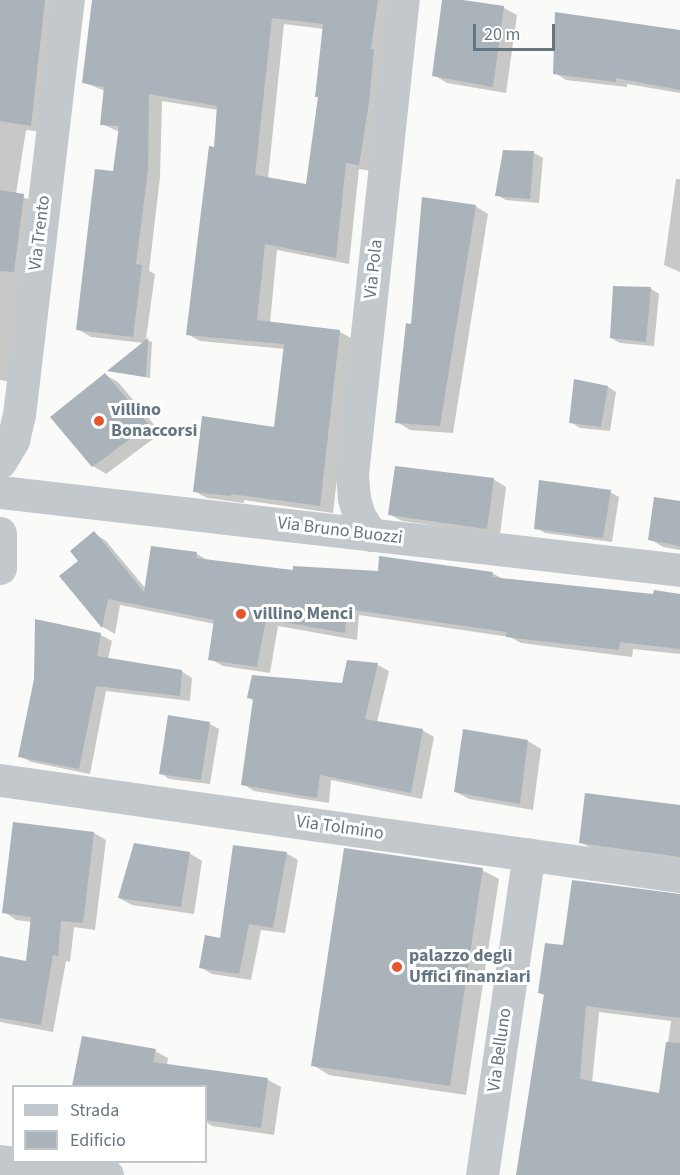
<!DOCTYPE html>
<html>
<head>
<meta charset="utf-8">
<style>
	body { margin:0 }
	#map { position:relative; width:680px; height:1175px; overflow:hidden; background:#fafaf8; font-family:"Source Sans 3",sans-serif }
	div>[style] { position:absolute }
	.shadow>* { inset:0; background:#0003 }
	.building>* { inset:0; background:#aab3b9 }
	.minor>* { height:33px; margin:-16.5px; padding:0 16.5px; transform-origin:16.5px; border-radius:16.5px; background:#c3c8cc }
	.dots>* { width:16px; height:16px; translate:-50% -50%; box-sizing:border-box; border:3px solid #fff; border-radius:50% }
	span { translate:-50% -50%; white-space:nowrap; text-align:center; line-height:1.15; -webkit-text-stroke:6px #fff; paint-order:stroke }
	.street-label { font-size:18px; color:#657683 }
	.poi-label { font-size:18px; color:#657683; font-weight:700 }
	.left { translate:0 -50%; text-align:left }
	.legend { position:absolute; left:12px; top:1085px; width:195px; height:78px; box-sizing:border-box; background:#fff; border:2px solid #c1c8cd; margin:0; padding:8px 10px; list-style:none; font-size:18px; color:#657683 }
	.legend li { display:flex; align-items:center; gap:12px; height:30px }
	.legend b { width:30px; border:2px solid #c1c8cd }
	.scale { position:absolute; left:473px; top:24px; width:82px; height:27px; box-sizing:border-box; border:3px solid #657683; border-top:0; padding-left:8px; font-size:18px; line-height:21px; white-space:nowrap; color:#657683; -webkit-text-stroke:4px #fff; paint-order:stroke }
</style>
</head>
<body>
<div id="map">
	<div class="shadow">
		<i style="clip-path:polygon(0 0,58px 0,44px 132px,26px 130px,16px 194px,37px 203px,13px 382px,0 380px)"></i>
		<i style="clip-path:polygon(evenodd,93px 0,392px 0,372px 171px,359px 169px,349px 264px,277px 250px,270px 323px,340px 332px,353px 339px,333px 513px,244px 500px,244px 503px,207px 498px,194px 491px,275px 428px,285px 349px,200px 341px,187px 334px,215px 148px,218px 110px,162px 101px,160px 177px,149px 271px,155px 274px,146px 339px,152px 342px,150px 378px,109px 371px,144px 343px,91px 337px,78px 329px,115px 173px,120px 132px,102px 124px,105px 91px,83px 82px,93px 0,284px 24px,324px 29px,320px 98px,307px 185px,268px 178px,284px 24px)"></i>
		<i style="clip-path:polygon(444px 0,504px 8px,517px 15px,506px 93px,447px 83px,434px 75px)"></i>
		<i style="clip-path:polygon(680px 32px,680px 93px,627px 84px,627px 87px,566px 80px,555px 73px)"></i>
		<i style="clip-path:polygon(504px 152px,534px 153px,543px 158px,539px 203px,506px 200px,497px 195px)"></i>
		<i style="clip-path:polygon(676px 179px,680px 179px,680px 272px,664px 265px)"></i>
		<i style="clip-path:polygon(475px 206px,488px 214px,453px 433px,410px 430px,397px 422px,412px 326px)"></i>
		<i style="clip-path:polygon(650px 288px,659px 294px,654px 346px,620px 343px,611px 338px)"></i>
		<i style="clip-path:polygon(105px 375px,118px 382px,161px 433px,106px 474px,93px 466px)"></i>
		<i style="clip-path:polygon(608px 387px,616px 392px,610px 431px,580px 428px,571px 422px)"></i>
		<i style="clip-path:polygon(493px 479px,506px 487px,500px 535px,402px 521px,389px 514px)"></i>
		<i style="clip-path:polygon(610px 492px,619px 497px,612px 542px,545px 533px,536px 528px)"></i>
		<i style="clip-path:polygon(680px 502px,680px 550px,663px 547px,650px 539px)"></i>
		<i style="clip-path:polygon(94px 533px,106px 541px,146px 589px,152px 547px,197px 554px,209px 561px,294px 572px,492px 573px,505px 580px,655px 596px,680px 595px,680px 654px,633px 649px,632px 657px,521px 643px,510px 637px,359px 615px,357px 640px,278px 626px,270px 673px,223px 666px,210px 659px,215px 624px,120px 605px,115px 634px,103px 627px,61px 577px,80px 561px)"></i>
		<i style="clip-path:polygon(37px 621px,101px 635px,112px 641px,108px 659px,181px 671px,192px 678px,190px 701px,106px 691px,90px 774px,31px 762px,20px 756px,35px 679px)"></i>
		<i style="clip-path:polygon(378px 665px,389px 671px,377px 722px,422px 730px,434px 737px,422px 799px,331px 780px,329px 803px,254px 791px,243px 784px,254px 701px,248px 697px,343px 685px)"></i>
		<i style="clip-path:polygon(210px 724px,219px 729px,210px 784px,169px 779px,161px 773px)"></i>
		<i style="clip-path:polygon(528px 741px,541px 749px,533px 810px,469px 799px,456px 792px)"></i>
		<i style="clip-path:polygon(680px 807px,680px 862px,593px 849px,580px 842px)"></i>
		<i style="clip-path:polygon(94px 833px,106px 840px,95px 930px,74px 927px,70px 962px,66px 961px,53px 1032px,0 1022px,0 958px,28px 963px,32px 922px,16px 920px,4px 912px)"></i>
		<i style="clip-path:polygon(189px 853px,202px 861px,194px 914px,132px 905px,119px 898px)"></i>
		<i style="clip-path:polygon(286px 853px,298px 860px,285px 933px,261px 930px,251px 980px,212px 974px,200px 967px)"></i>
		<i style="clip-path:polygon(482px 870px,499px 879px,466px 1095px,329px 1075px,313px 1065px)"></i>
		<i style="clip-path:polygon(evenodd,680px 896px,680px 1175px,518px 1175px,545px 996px,540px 993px,564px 947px,680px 896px,599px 1012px,671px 1021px,661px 1095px,592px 1083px,599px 1012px)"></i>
		<i style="clip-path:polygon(83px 1037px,155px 1051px,168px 1058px,167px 1065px,268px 1080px,281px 1087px,274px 1135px,212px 1126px,206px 1122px,206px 1086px,74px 1086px)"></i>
	</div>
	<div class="building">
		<i style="clip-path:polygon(0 0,45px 0,31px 126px,0 121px)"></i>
		<i style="clip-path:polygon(evenodd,92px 0,378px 0,371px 49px,374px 49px,369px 102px,359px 165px,346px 163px,336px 258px,265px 244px,257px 320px,340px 330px,320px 506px,231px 494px,231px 496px,193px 492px,202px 416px,274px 427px,284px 344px,186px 335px,209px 146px,214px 147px,217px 106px,149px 94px,148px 169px,136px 264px,142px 265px,133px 337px,76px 330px,95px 169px,113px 171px,119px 126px,100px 125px,104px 87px,82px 83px,92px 0,272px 18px,323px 24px,315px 97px,318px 97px,306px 184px,255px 175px,272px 18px)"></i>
		<i style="clip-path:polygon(442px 0,463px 0,504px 6px,493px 87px,432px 76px)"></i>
		<i style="clip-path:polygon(555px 12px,680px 30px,680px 90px,616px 78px,616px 82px,553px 74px)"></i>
		<i style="clip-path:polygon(503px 150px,534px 151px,530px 199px,495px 196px)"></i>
		<i style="clip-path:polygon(0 190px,24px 194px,14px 272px,0 271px)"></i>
		<i style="clip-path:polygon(422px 197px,476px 205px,440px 426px,395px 423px,406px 323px,411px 324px)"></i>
		<i style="clip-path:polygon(613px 286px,651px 287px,646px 342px,610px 338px)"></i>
		<i style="clip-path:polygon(148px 338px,146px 377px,107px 371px)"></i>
		<i style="clip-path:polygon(105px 373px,149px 425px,92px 467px,50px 417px)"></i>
		<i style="clip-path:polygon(574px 379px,608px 386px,601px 427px,569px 423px)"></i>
		<i style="clip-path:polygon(395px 466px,494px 478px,487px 529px,388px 515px)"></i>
		<i style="clip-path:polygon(539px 480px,611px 490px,603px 538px,534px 529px)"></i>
		<i style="clip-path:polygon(654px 497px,680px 501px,680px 546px,648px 540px)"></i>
		<i style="clip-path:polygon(94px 531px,144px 592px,151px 546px,197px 552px,196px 558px,293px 570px,293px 566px,378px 571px,379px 556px,493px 572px,492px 577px,653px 594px,654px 590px,680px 594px,680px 649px,620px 642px,619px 650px,506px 637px,507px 632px,347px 609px,345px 633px,266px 619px,257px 667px,208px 660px,214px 620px,108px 599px,102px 628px,59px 576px,78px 561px,70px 551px)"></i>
		<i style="clip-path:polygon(35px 619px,101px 633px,97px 656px,182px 670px,180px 696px,96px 686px,79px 769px,18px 757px,34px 679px)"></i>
		<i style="clip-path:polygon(347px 660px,378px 663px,365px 719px,423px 729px,411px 793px,320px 775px,317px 798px,241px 785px,253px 699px,247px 698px,252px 675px,342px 683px)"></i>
		<i style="clip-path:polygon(168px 715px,210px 722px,201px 780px,159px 774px)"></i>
		<i style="clip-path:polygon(463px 729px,528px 740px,520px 804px,454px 792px)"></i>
		<i style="clip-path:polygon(585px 793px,680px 805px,680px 857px,579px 843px)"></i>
		<i style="clip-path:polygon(13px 822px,94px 832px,83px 923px,61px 921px,58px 956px,53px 955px,41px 1025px,0 1018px,0 956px,26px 961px,31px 917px,2px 913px)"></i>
		<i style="clip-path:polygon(134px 843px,190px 852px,181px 907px,118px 898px)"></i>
		<i style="clip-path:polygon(233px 845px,287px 852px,273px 928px,249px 924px,239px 974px,199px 968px,205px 935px,220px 938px)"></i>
		<i style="clip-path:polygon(344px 848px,483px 868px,450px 1086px,311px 1066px)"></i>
		<i style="clip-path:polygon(572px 880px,680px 894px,680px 1018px,586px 1006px,580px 1079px,659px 1093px,666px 1042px,680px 1043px,680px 1175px,516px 1175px,544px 994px,538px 993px,545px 943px,563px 945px)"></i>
		<i style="clip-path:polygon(82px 1036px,156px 1049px,153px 1062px,268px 1078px,261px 1128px,206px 1120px,206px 1086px,72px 1086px)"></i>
	</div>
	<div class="minor">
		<i style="left:0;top:462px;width:26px;rotate:-59deg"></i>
		<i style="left:13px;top:440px;width:26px;rotate:-77deg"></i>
		<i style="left:19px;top:415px;width:418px;rotate:-83.3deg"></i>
		<i style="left:0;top:492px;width:684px;rotate:6.54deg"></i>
		<i style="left:0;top:533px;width:35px;rotate:90deg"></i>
		<i style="left:371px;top:535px;width:22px;rotate:-122deg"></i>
		<i style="left:359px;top:516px;width:19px;rotate:-106deg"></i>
		<i style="left:354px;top:498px;width:24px;rotate:-95deg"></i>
		<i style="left:352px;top:474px;width:477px;rotate:-83.9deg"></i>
		<i style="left:0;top:780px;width:687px;rotate:8.04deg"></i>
		<i style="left:0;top:1161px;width:108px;rotate:7.5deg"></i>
		<i style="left:482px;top:1175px;width:324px;rotate:-81.7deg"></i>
	</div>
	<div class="dots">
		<i style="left:99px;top:421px;background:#e4572e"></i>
		<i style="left:241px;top:614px;background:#e4572e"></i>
		<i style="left:397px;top:967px;background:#e4572e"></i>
	</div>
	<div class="street-label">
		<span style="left:40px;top:233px;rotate:-83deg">Via Trento</span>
		<span style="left:374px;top:269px;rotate:-84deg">Via Pola</span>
		<span style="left:340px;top:531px;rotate:7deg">Via Bruno Buozzi</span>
		<span style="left:340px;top:828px;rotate:8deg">Via Tolmino</span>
		<span style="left:500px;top:1050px;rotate:-82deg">Via Belluno</span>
	</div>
	<div class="poi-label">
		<span class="left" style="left:111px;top:421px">villino<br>Bonaccorsi</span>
		<span class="left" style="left:253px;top:614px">villino Menci</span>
		<span class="left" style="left:409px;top:967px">palazzo degli<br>Uffici finanziari</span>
	</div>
	<ul class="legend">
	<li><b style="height:8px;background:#c3c8cc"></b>Strada</li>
	<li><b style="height:16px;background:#aab3b9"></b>Edificio</li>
	</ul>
	<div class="scale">20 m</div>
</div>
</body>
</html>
